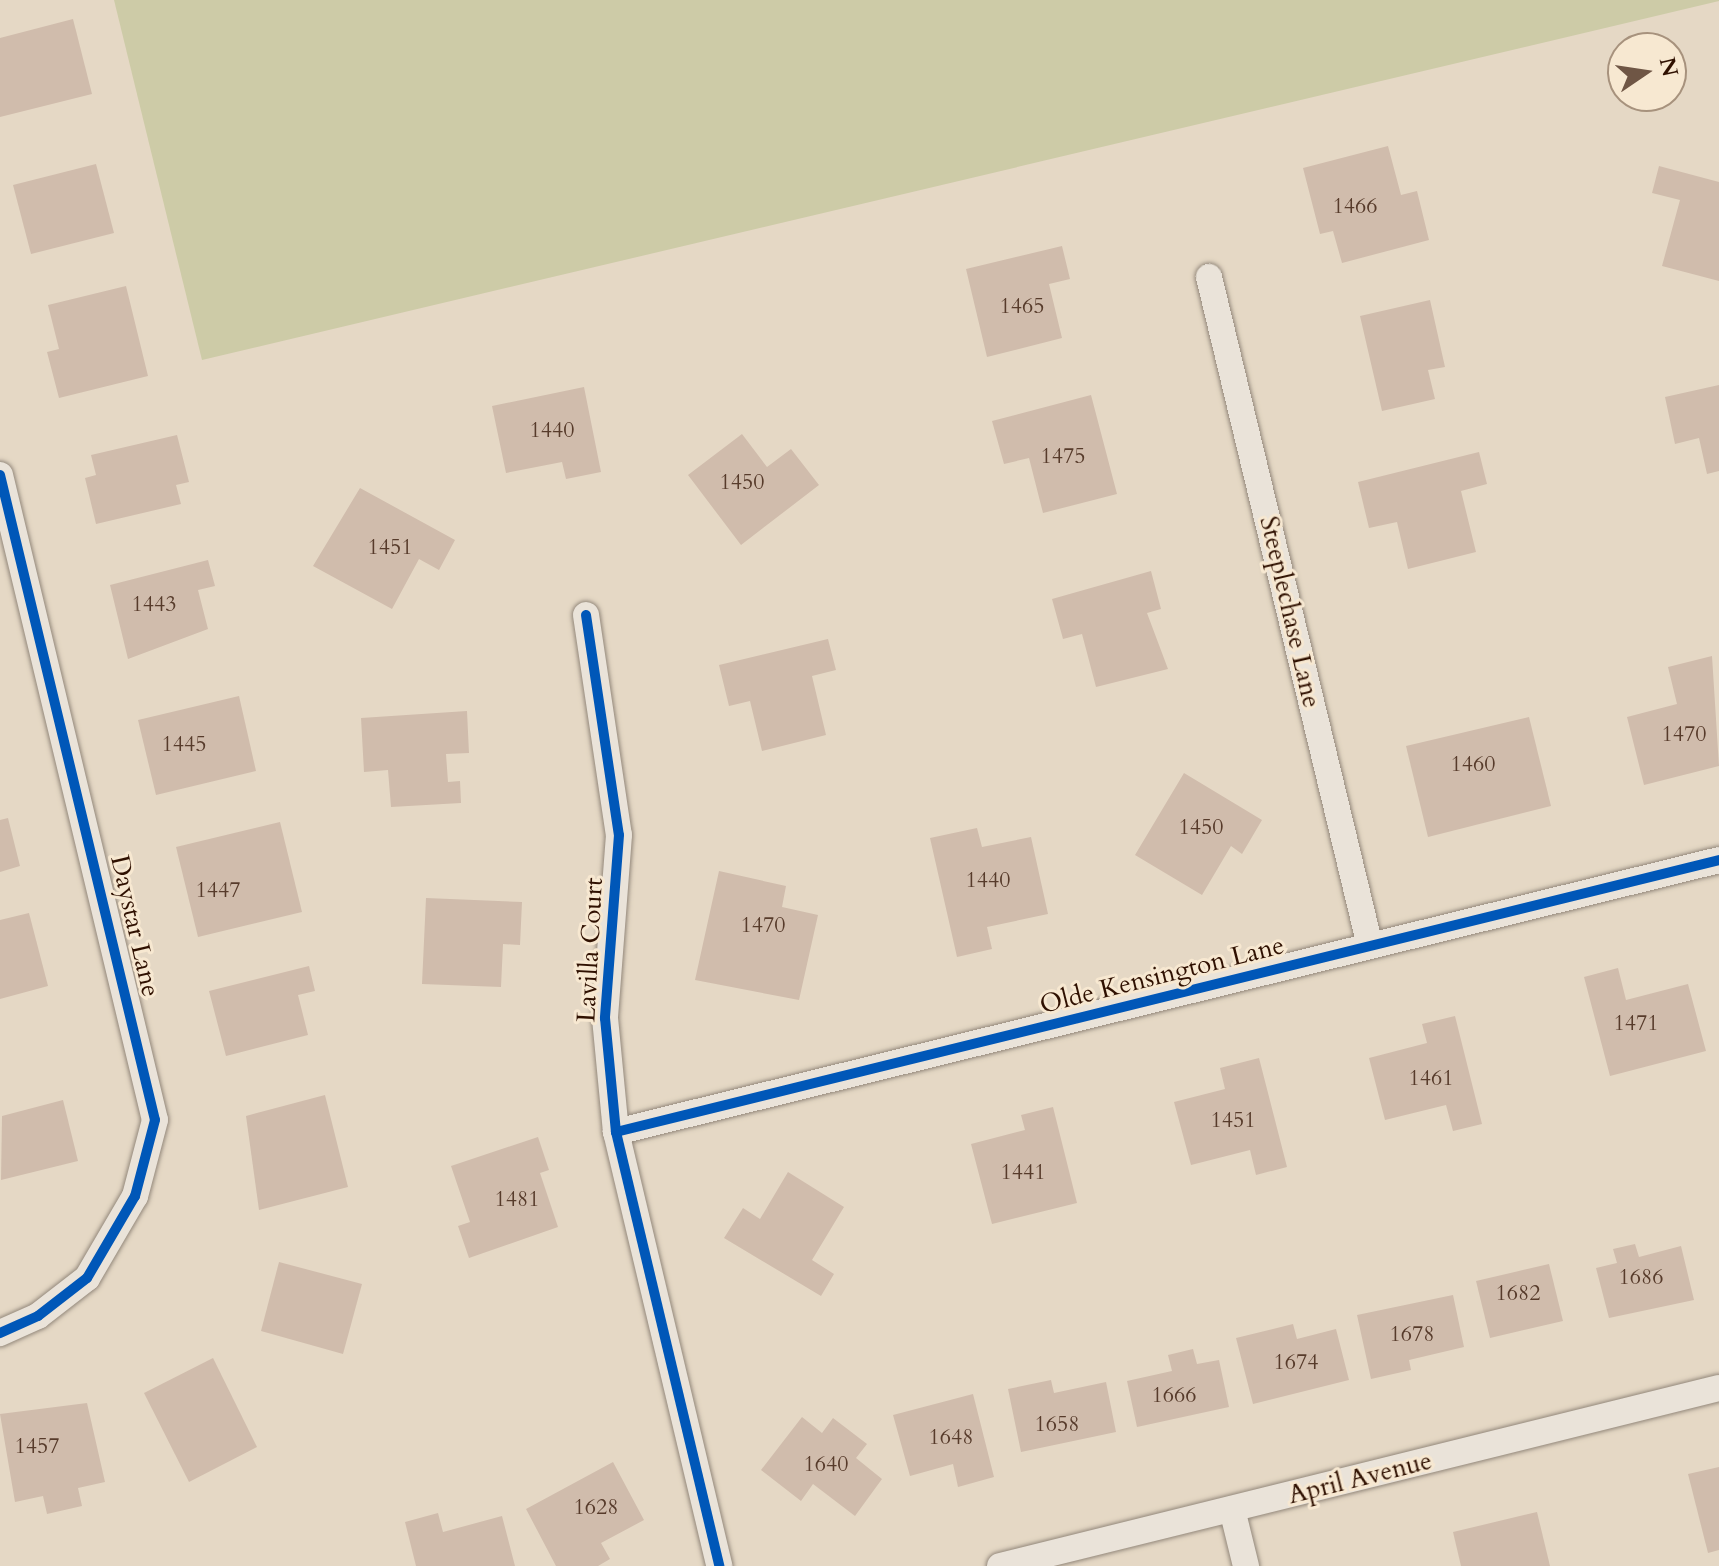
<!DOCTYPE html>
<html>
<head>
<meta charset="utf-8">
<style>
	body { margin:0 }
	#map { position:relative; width:1719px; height:1566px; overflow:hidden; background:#e5d8c5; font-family:Cardo,serif }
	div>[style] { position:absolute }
	.green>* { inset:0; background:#cdcba7 }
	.building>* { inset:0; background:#d0bcac }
	.roads { filter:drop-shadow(0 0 2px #93887b) drop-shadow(0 0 2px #93887b) }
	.street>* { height:26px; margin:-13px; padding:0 13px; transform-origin:13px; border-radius:13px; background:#eae3d9 }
	.cycleway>* { height:10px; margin:-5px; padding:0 5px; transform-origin:5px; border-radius:5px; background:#0057b8 }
	span { translate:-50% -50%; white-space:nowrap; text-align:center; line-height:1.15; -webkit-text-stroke:6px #f7e8d1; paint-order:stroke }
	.number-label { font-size:22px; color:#573b2b }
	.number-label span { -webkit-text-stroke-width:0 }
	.street-label { font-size:26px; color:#2f1000 }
	.north { position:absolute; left:1607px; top:32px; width:80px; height:80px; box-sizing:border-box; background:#f7e8d1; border:2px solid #a7927d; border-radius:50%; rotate:77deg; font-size:22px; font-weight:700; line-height:32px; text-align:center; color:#2f1000 }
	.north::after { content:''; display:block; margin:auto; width:28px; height:36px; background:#6f5645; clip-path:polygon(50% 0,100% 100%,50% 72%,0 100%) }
</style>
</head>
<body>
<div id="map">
	<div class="green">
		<i style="clip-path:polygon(114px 0,1719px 0,1719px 1px,202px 360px)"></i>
	</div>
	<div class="building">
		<i style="clip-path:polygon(73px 19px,92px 94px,0 117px,0 38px)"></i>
		<i style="clip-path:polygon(1388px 146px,1401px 195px,1417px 191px,1429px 240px,1342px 263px,1333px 231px,1320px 234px,1303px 168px)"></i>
		<i style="clip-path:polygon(96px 164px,114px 233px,31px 254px,13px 185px)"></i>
		<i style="clip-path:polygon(1659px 166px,1719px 182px,1719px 281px,1662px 266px,1680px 200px,1652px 193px)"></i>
		<i style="clip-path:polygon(1062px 246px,1070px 279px,1049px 284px,1062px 338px,987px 357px,966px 269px)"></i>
		<i style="clip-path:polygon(126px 286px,148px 376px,59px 398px,47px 352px,59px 349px,48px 305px)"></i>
		<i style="clip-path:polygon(1430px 300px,1445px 367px,1428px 370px,1435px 399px,1382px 411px,1360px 316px)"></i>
		<i style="clip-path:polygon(1719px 385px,1719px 471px,1707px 474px,1699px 438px,1675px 444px,1665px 397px)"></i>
		<i style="clip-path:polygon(584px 387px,601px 472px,566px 479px,562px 462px,506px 473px,492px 406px)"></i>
		<i style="clip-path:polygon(1091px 395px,1117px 494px,1043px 513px,1029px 458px,1004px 464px,992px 421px)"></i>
		<i style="clip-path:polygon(742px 434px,767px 467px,791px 449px,819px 485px,741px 545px,688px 475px)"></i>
		<i style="clip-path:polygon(177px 435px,189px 482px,176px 485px,181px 504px,96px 524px,85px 478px,96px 475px,91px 455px)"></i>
		<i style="clip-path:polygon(1479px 452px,1487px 484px,1461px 491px,1476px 552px,1408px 569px,1397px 522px,1369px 528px,1358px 482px)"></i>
		<i style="clip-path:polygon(360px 488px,455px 540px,439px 570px,419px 559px,392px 609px,313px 566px)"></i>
		<i style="clip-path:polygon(208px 560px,215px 586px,198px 590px,208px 629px,128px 659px,110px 585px)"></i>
		<i style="clip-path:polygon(1151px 571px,1161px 609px,1147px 613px,1168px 669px,1096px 687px,1082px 634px,1063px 639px,1052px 599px)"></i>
		<i style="clip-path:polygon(828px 639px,836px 670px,812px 676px,826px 735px,762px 751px,750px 701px,729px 706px,719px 665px)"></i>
		<i style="clip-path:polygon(1712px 656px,1719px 766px,1644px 785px,1627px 717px,1677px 704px,1668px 667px)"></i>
		<i style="clip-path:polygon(239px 696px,256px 771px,156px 795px,138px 720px)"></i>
		<i style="clip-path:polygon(467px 711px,469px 753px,446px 754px,448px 782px,460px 781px,461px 803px,391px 807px,388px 770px,364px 772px,361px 718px)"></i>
		<i style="clip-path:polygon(1529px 717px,1551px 806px,1428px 837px,1406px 746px)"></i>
		<i style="clip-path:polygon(1184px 773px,1262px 820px,1242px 854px,1231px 846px,1202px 895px,1135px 855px)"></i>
		<i style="clip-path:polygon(8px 818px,20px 866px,0 872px,0 820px)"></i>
		<i style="clip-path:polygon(280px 822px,302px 912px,198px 937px,176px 847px)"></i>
		<i style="clip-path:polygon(977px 828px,982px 847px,1031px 837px,1048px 914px,987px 927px,992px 949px,957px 957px,930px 838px)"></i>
		<i style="clip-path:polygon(719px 871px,786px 886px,782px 907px,818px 915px,799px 1000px,695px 980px)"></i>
		<i style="clip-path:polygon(426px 898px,522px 902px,520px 945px,503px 944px,501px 987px,422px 984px)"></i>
		<i style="clip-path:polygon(29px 913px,48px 986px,0 999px,0 920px)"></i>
		<i style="clip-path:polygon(309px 966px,315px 991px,298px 995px,308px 1035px,226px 1056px,209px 991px)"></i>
		<i style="clip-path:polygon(1618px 968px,1626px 1000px,1688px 984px,1706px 1051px,1610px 1076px,1584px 977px)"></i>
		<i style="clip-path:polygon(1455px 1016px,1482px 1124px,1453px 1131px,1446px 1105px,1385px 1120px,1369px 1058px,1427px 1043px,1422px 1024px)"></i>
		<i style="clip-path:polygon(1259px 1058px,1287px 1167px,1256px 1175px,1250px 1150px,1191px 1165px,1174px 1102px,1225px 1089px,1220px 1068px)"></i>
		<i style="clip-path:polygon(325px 1095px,348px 1187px,259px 1210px,246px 1116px)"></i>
		<i style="clip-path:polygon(63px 1100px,78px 1161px,1px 1180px,2px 1116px)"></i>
		<i style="clip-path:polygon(1053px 1107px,1077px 1203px,992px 1224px,971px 1144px,1025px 1130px,1021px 1115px)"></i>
		<i style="clip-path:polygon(538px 1137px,549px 1170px,540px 1173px,558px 1227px,469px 1258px,458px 1226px,470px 1222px,451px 1166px)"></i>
		<i style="clip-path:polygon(788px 1172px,844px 1207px,812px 1260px,834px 1274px,821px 1296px,724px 1238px,743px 1208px,760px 1219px)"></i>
		<i style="clip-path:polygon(1635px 1244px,1639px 1257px,1681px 1246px,1694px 1300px,1609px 1318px,1596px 1268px,1617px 1263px,1613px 1249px)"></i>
		<i style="clip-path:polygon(279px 1262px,362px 1284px,343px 1354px,261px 1331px)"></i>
		<i style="clip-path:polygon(1549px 1264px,1563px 1321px,1490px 1338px,1476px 1281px)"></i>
		<i style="clip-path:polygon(1453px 1295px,1464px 1347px,1409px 1360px,1411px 1370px,1371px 1379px,1357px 1315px)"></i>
		<i style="clip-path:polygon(1293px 1324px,1297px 1339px,1336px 1329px,1349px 1380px,1253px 1404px,1236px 1338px)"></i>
		<i style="clip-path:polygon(1193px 1349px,1197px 1364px,1219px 1360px,1229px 1407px,1137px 1427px,1127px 1381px,1172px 1371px,1168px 1355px)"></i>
		<i style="clip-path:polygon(213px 1358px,257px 1447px,189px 1482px,144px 1393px)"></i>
		<i style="clip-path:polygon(1051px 1380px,1054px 1393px,1106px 1382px,1116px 1432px,1021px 1452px,1008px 1389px)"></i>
		<i style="clip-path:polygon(973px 1394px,994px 1477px,958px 1487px,953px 1464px,910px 1476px,893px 1415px)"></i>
		<i style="clip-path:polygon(87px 1403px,105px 1482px,78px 1488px,82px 1506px,47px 1514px,43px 1496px,15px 1502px,0 1414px)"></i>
		<i style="clip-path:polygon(802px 1417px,822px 1433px,833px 1418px,867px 1444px,856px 1458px,882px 1479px,855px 1516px,813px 1484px,801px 1501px,761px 1470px)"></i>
		<i style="clip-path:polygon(613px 1462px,644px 1520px,601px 1543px,610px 1559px,598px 1566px,556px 1566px,526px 1509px)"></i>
		<i style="clip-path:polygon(1719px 1467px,1719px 1550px,1708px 1553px,1688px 1474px)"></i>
		<i style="clip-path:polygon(1537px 1512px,1550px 1566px,1461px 1566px,1453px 1532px)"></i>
		<i style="clip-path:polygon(438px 1513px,443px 1532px,502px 1516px,515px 1566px,416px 1566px,405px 1522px)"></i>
	</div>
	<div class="roads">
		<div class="street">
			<i style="left:1209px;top:277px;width:688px;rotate:76.47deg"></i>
			<i style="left:0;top:475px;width:663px;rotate:76.49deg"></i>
			<i style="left:155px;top:1120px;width:79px;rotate:104.7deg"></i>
			<i style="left:135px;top:1196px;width:95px;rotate:120.3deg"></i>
			<i style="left:87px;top:1278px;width:62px;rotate:142.2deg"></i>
			<i style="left:38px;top:1316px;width:42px;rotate:155.9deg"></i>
			<i style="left:586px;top:615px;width:222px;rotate:81.5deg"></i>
			<i style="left:619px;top:835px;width:184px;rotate:94.4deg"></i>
			<i style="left:605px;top:1018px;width:115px;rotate:84.5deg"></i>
			<i style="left:616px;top:1132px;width:446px;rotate:76.6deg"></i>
			<i style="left:616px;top:1132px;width:1136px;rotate:-13.85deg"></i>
			<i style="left:1232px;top:1509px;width:59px;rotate:76.2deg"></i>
			<i style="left:1000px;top:1566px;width:741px;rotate:-13.9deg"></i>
		</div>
	</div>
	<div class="cycleway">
		<i style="left:0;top:475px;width:663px;rotate:76.49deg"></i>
		<i style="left:155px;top:1120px;width:79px;rotate:104.7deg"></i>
		<i style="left:135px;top:1196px;width:95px;rotate:120.3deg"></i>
		<i style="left:87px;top:1278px;width:62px;rotate:142.2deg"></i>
		<i style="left:38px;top:1316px;width:42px;rotate:155.9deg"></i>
		<i style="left:586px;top:615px;width:222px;rotate:81.5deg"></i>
		<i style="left:619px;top:835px;width:184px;rotate:94.4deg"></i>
		<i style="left:605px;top:1018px;width:115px;rotate:84.5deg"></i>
		<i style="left:616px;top:1132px;width:446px;rotate:76.6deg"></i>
		<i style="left:616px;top:1132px;width:1136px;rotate:-13.85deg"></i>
	</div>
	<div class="number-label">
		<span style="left:1355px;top:207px">1466</span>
		<span style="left:1022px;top:307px">1465</span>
		<span style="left:552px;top:431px">1440</span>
		<span style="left:1063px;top:457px">1475</span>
		<span style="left:742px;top:483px">1450</span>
		<span style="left:390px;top:548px">1451</span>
		<span style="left:154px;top:605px">1443</span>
		<span style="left:1684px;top:735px">1470</span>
		<span style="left:184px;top:745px">1445</span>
		<span style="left:1473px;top:765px">1460</span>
		<span style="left:1201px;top:828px">1450</span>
		<span style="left:988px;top:881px">1440</span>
		<span style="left:218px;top:891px">1447</span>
		<span style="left:763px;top:926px">1470</span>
		<span style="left:1636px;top:1024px">1471</span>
		<span style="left:1431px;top:1079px">1461</span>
		<span style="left:1233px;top:1121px">1451</span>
		<span style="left:1023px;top:1173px">1441</span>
		<span style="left:517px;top:1200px">1481</span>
		<span style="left:1641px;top:1278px">1686</span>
		<span style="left:1518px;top:1294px">1682</span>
		<span style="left:1412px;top:1335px">1678</span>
		<span style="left:1296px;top:1363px">1674</span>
		<span style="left:1174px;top:1396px">1666</span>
		<span style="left:1057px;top:1425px">1658</span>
		<span style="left:951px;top:1438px">1648</span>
		<span style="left:37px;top:1447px">1457</span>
		<span style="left:826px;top:1465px">1640</span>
		<span style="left:596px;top:1508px">1628</span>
	</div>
	<div class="street-label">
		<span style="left:1290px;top:612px;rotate:77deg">Steeplechase Lane</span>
		<span style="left:135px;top:926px;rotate:77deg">Daystar Lane</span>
		<span style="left:590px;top:950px;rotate:-87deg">Lavilla Court</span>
		<span style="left:1162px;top:975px;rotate:-14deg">Olde Kensington Lane</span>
		<span style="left:1360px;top:1478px;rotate:-14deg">April Avenue</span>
	</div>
	<div class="north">N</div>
</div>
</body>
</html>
